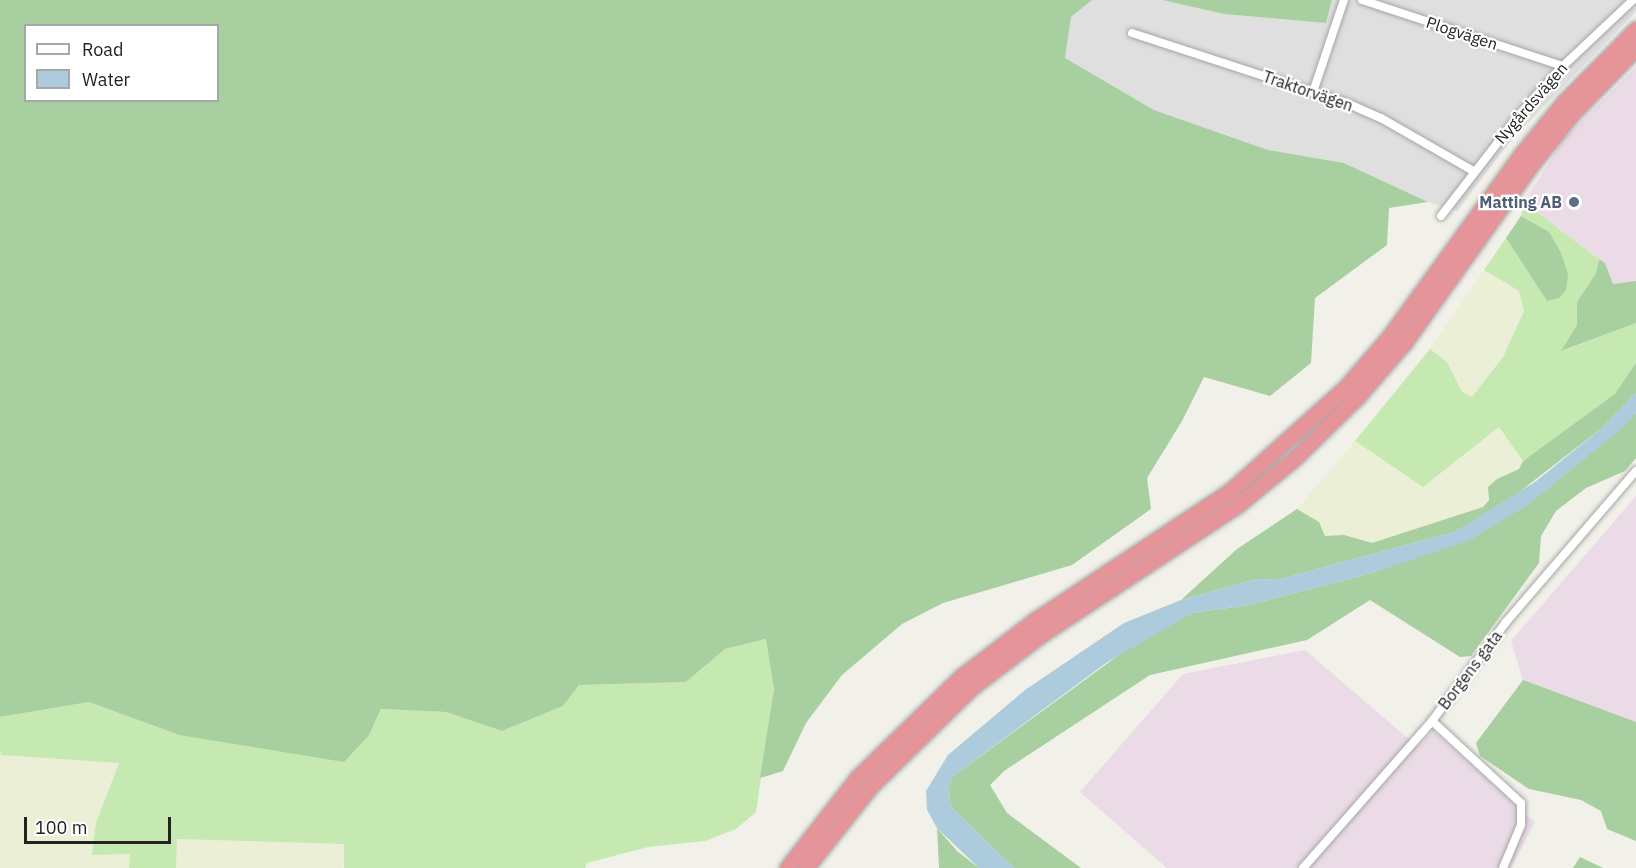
<!DOCTYPE html>
<html>
<head>
<meta charset="utf-8">
<style>
	body { margin:0 }
	#map { position:relative; width:1636px; height:868px; overflow:hidden; background:#f1f0e9; font-family:"IBM Plex Sans",sans-serif }
	div>[style] { position:absolute }
	.residential>* { inset:0; background:#e0dfdf }
	.industrial>* { inset:0; background:#eadbe6 }
	.farmland>* { inset:0; background:#eaefd6 }
	.grass>* { inset:0; background:#c6e9b2 }
	.forest>* { inset:0; background:#a8cfa0 }
	.water>* { inset:0; background:#acccdd }
	.roads { filter:drop-shadow(0 0 2px #a6a6a6) drop-shadow(0 0 2px #a6a6a6) }
	.street>* { height:8px; margin:-4px; padding:0 4px; transform-origin:4px; border-radius:4px; background:#fff }
	.highway>* { height:15px; margin:-7.5px; padding:0 7.5px; transform-origin:7.5px; border-radius:7.5px; background:#e5959a }
	.dots>* { width:16px; height:16px; translate:-50% -50%; box-sizing:border-box; border:3px solid #fff; border-radius:50% }
	span { translate:-50% -50%; white-space:nowrap; text-align:center; line-height:1.15; -webkit-text-stroke:4.5px #fff; paint-order:stroke }
	.street-label { font-size:16px; color:#222 }
	.service-label { font-size:16px; color:#4e5e75; font-weight:700 }
	.right { translate:-100% -50%; text-align:right }
	.legend { position:absolute; left:24px; top:24px; width:195px; height:78px; box-sizing:border-box; background:#fff; border:2px solid #a7a7a7; margin:0; padding:8px 10px; list-style:none; font-size:18px; color:#222 }
	.legend li { display:flex; align-items:center; gap:12px; height:30px }
	.legend b { width:30px; border:2px solid #a7a7a7 }
	.scale { position:absolute; left:24px; top:817px; width:147px; height:27px; box-sizing:border-box; border:3px solid #222; border-top:0; padding-left:8px; font-size:18px; line-height:21px; white-space:nowrap; color:#222; -webkit-text-stroke:4px #fff; paint-order:stroke }
</style>
</head>
<body>
<div id="map">
	<div class="residential">
		<i style="clip-path:polygon(1092px 0,1162px 0,1224px 14px,1326px 23px,1332px 0,1636px 0,1636px 12px,1512px 139px,1457px 211px,1428px 202px,1344px 163px,1268px 150px,1154px 110px,1065px 58px,1071px 17px)"></i>
	</div>
	<div class="industrial">
		<i style="clip-path:polygon(1636px 67px,1636px 281px,1613px 284px,1605px 263px,1524px 202px,1564px 139px)"></i>
		<i style="clip-path:polygon(1636px 496px,1636px 722px,1523px 680px,1511px 641px)"></i>
		<i style="clip-path:polygon(1305px 650px,1418px 747px,1433px 731px,1535px 822px,1511px 868px,1167px 868px,1080px 792px,1183px 674px)"></i>
	</div>
	<div class="farmland">
		<i style="clip-path:polygon(1484px 270px,1519px 291px,1524px 311px,1501px 361px,1472px 397px,1462px 392px,1447px 362px,1430px 349px)"></i>
		<i style="clip-path:polygon(1499px 427px,1523px 461px,1519px 469px,1497px 479px,1483px 507px,1372px 543px,1344px 536px,1324px 536px,1319px 522px,1297px 509px,1355px 441px,1403px 475px,1431px 481px)"></i>
		<i style="clip-path:polygon(0 751px,1px 755px,119px 763px,96px 823px,92px 854px,131px 854px,129px 868px,0 868px)"></i>
		<i style="clip-path:polygon(176px 839px,345px 844px,343px 868px,176px 868px)"></i>
	</div>
	<div class="grass">
		<i style="clip-path:polygon(1524px 202px,1599px 259px,1596px 273px,1577px 302px,1577px 325px,1562px 351px,1636px 323px,1636px 363px,1616px 394px,1523px 461px,1499px 427px,1423px 487px,1355px 441px,1430px 349px,1447px 362px,1462px 392px,1472px 397px,1503px 357px,1524px 311px,1519px 291px,1484px 270px,1506px 238px,1547px 301px,1533px 223px,1521px 216px)"></i>
		<i style="clip-path:polygon(767px 639px,774px 689px,756px 812px,736px 829px,705px 841px,648px 847px,587px 863px,585px 868px,344px 868px,344px 844px,177px 839px,176px 868px,129px 868px,130px 854px,92px 855px,96px 823px,119px 763px,1px 755px,0 751px,0 717px,89px 702px,179px 735px,369px 735px,381px 709px,446px 712px,502px 731px,563px 706px,579px 685px,686px 682px,725px 649px)"></i>
	</div>
	<div class="forest">
		<i style="clip-path:polygon(evenodd,0 0,1092px 0,1071px 17px,1065px 58px,1154px 110px,1268px 150px,1344px 163px,1428px 202px,1389px 208px,1387px 245px,1315px 298px,1311px 363px,1270px 396px,1204px 377px,1182px 421px,1147px 478px,1151px 509px,1072px 565px,943px 603px,902px 624px,842px 675px,806px 723px,783px 771px,760px 778px,774px 689px,766px 639px,725px 649px,686px 682px,579px 685px,563px 706px,502px 731px,446px 712px,381px 709px,369px 735px,344px 762px,179px 735px,89px 702px,0 717px,0 0,26px 26px,218px 26px,218px 100px,26px 100px,26px 26px)"></i>
		<i style="clip-path:polygon(1162px 0,1332px 0,1326px 23px,1224px 14px)"></i>
		<i style="clip-path:polygon(1521px 216px,1549px 232px,1561px 253px,1568px 274px,1566px 290px,1559px 298px,1547px 301px,1506px 238px)"></i>
		<i style="clip-path:polygon(1599px 259px,1605px 263px,1613px 284px,1636px 281px,1636px 323px,1561px 351px,1577px 325px,1577px 302px,1596px 273px)"></i>
		<i style="clip-path:polygon(1636px 363px,1636px 393px,1602px 428px,1505px 503px,1454px 532px,1277px 580px,1257px 579px,1181px 600px,1237px 549px,1297px 509px,1319px 522px,1325px 536px,1344px 535px,1372px 543px,1483px 507px,1489px 500px,1488px 487px,1497px 479px,1519px 469px,1523px 461px,1615px 394px)"></i>
		<i style="clip-path:polygon(1636px 413px,1636px 458px,1625px 471px,1586px 488px,1556px 511px,1541px 536px,1539px 563px,1471px 656px,1460px 657px,1370px 600px,1307px 640px,1150px 675px,1004px 771px,990px 785px,1007px 813px,1081px 868px,1014px 868px,951px 807px,948px 790px,952px 777px,1134px 644px,1192px 613px,1249px 605px,1375px 572px,1556px 482px)"></i>
		<i style="clip-path:polygon(1523px 680px,1636px 722px,1636px 841px,1607px 829px,1601px 811px,1581px 800px,1529px 789px,1480px 756px,1476px 743px)"></i>
		<i style="clip-path:polygon(937px 828px,957px 851px,979px 868px,939px 868px)"></i>
		<i style="clip-path:polygon(1580px 857px,1603px 868px,1573px 868px)"></i>
	</div>
	<div class="water">
		<i style="clip-path:polygon(1636px 393px,1636px 413px,1626px 425px,1528px 505px,1470px 540px,1375px 572px,1249px 605px,1192px 613px,1106px 663px,952px 777px,948px 790px,951px 807px,1014px 868px,979px 868px,937px 828px,927px 810px,926px 791px,948px 755px,1025px 690px,1124px 623px,1181px 600px,1257px 579px,1277px 580px,1454px 532px,1535px 482px,1602px 428px)"></i>
	</div>
	<div class="roads">
		<div class="street">
			<i style="left:1362px;top:0;width:212px;rotate:18.2deg"></i>
			<i style="left:1132px;top:33px;width:228px;rotate:18.1deg"></i>
			<i style="left:1349px;top:104px;width:35px;rotate:24deg"></i>
			<i style="left:1381px;top:118px;width:106px;rotate:29.9deg"></i>
			<i style="left:1313px;top:92px;width:97px;rotate:-71.4deg"></i>
			<i style="left:1441px;top:216px;width:128px;rotate:-52.3deg"></i>
			<i style="left:1519px;top:115px;width:66px;rotate:-48.1deg"></i>
			<i style="left:1563px;top:66px;width:96px;rotate:-43.3deg"></i>
			<i style="left:1432px;top:721px;width:121px;rotate:42.7deg"></i>
			<i style="left:1521px;top:803px;width:22px;rotate:90deg"></i>
			<i style="left:1521px;top:825px;width:47px;rotate:112.7deg"></i>
			<i style="left:1303px;top:868px;width:196px;rotate:-48.7deg"></i>
			<i style="left:1432px;top:721px;width:124px;rotate:-53.2deg"></i>
			<i style="left:1506px;top:622px;width:199px;rotate:-49.3deg"></i>
		</div>
		<div class="highway">
			<i style="left:787px;top:868px;width:114px;rotate:-52.1deg"></i>
			<i style="left:857px;top:778px;width:146px;rotate:-44.2deg"></i>
			<i style="left:962px;top:676px;width:92px;rotate:-37.5deg"></i>
			<i style="left:1035px;top:620px;width:234px;rotate:-33.5deg"></i>
			<i style="left:1230px;top:491px;width:156px;rotate:-41.9deg"></i>
			<i style="left:1346px;top:387px;width:66px;rotate:-49.3deg"></i>
			<i style="left:1389px;top:337px;width:223px;rotate:-54.1deg"></i>
			<i style="left:1520px;top:156px;width:70px;rotate:-50.8deg"></i>
			<i style="left:1564px;top:102px;width:103px;rotate:-45.4deg"></i>
			<i style="left:806px;top:868px;width:103px;rotate:-51.7deg"></i>
			<i style="left:870px;top:787px;width:141px;rotate:-44.4deg"></i>
			<i style="left:971px;top:688px;width:89px;rotate:-37.3deg"></i>
			<i style="left:1042px;top:634px;width:236px;rotate:-33.4deg"></i>
			<i style="left:1239px;top:504px;width:74px;rotate:-39.5deg"></i>
			<i style="left:1296px;top:457px;width:88px;rotate:-44.5deg"></i>
			<i style="left:1359px;top:395px;width:69px;rotate:-49.1deg"></i>
			<i style="left:1404px;top:343px;width:219px;rotate:-54.5deg"></i>
			<i style="left:1531px;top:165px;width:65px;rotate:-51.2deg"></i>
			<i style="left:1572px;top:114px;width:92px;rotate:-45.9deg"></i>
		</div>
	</div>
	<div class="dots">
		<i style="left:1574px;top:202px;background:#5c6f8a"></i>
	</div>
	<div class="street-label">
		<span style="left:1462px;top:33px;rotate:18deg">Plogvägen</span>
		<span style="left:1308px;top:91px;rotate:19deg">Traktorvägen</span>
		<span style="left:1531px;top:103px;rotate:-49deg">Nygårdsvägen</span>
		<span style="left:1470px;top:670px;rotate:-53deg">Borgens gata</span>
	</div>
	<div class="service-label">
		<span class="right" style="left:1562px;top:202px">Matting AB</span>
	</div>
	<ul class="legend">
	<li><b style="height:8px;background:#fff"></b>Road</li>
	<li><b style="height:16px;background:#acccdd"></b>Water</li>
	</ul>
	<div class="scale">100 m</div>
</div>
</body>
</html>
